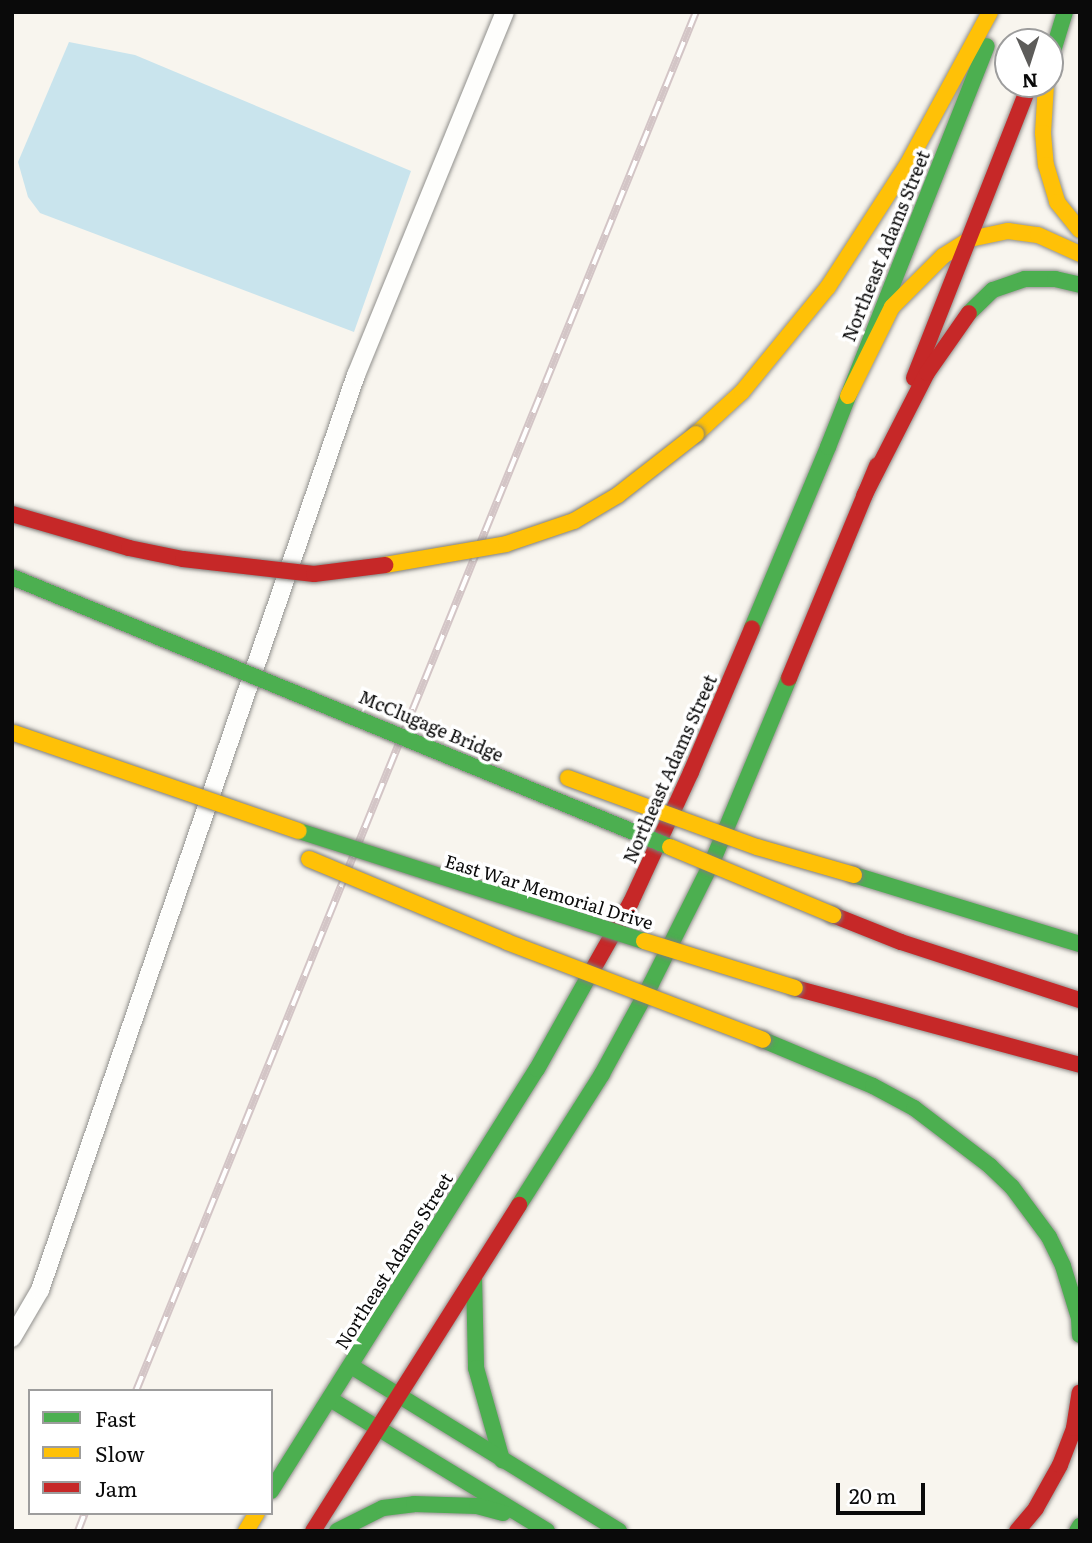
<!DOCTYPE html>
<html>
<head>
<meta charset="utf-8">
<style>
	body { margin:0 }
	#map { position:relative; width:1092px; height:1543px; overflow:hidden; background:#f8f5ee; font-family:Literata,serif }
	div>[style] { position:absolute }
	.water>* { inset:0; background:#c9e4ed }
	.roads { filter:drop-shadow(0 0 2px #91908d) drop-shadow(0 0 2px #91908d) }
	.lane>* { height:18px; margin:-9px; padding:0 9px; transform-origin:9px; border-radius:9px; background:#fefefc }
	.fast>* { height:16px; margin:-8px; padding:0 8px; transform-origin:8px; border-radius:8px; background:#4caf50 }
	.slow>* { height:16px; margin:-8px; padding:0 8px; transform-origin:8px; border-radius:8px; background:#ffc107 }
	.jam>* { height:16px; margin:-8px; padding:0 8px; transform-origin:8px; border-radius:8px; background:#c62828 }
	.rail>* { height:8px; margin-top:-4px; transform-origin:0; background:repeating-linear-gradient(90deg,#fff 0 16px,#d3c5c6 0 32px); box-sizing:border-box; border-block:2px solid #d3c5c6 }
	.bridges { filter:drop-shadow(0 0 2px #7e7d7a) drop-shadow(0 0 2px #7e7d7a) }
	.fast-bridge>* { height:16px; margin:-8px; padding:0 8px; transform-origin:8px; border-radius:8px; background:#4caf50 }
	.slow-bridge>* { height:16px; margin:-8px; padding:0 8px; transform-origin:8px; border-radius:8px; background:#ffc107 }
	.jam-bridge>* { height:16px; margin:-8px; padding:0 8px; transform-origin:8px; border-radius:8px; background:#c62828 }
	span { translate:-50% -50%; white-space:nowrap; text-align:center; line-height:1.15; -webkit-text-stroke:7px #fff; paint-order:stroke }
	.street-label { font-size:18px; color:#0a0a0a }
	.frame { position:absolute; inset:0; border:14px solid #0a0a0a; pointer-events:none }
	.legend { position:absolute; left:28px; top:1389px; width:245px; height:126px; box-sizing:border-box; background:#fff; border:2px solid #9d9d9d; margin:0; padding:9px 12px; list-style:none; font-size:21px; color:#0a0a0a }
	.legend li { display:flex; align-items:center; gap:14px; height:35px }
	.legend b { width:35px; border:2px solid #9d9d9d }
	.north { position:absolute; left:994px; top:28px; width:70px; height:70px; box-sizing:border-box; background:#fff; border:2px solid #9d9d9d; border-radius:50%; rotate:177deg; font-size:19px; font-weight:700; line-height:28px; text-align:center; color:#0a0a0a }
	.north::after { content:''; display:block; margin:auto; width:24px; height:32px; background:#5d5c5a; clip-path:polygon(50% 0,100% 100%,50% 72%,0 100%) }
	.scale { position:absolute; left:836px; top:1483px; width:89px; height:32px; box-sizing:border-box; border:4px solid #0a0a0a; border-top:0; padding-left:9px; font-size:21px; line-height:24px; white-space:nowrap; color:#0a0a0a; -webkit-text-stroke:5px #fff; paint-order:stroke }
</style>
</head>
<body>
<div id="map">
	<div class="water">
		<i style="clip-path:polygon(69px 42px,135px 55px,411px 171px,354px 332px,40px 213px,28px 197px,18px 162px)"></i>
	</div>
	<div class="roads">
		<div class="lane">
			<i style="left:12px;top:1338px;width:56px;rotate:-59.7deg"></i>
			<i style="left:40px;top:1290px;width:968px;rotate:-70.95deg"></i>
			<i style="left:356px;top:375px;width:392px;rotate:-67.7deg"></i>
		</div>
		<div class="fast">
			<i style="left:1050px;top:61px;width:51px;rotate:-73deg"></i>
			<i style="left:969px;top:313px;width:33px;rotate:-44deg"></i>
			<i style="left:993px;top:290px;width:34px;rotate:-19deg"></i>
			<i style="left:1025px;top:279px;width:30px"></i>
			<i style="left:1055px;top:279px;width:26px;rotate:13deg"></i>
			<i style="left:752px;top:628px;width:196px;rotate:-67.2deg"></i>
			<i style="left:828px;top:447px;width:431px;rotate:-68.4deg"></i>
			<i style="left:854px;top:875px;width:236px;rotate:17deg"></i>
			<i style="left:763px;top:1040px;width:119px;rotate:22.7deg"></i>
			<i style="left:873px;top:1086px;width:47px;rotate:28.2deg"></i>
			<i style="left:914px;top:1108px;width:96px;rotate:37.3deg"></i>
			<i style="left:990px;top:1166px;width:30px;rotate:44deg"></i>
			<i style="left:1012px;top:1187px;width:62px;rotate:53.5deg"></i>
			<i style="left:1049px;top:1237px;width:32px;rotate:64deg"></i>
			<i style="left:1063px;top:1266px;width:54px;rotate:72.9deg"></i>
			<i style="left:1079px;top:1318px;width:17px;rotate:87deg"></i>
			<i style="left:519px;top:1205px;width:155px;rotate:-57.6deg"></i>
			<i style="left:602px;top:1074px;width:102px;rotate:-61.4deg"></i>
			<i style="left:651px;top:984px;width:139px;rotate:-63.4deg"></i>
			<i style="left:713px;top:860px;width:197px;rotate:-67.3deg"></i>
			<i style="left:474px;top:1277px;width:91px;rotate:88.7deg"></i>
			<i style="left:476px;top:1368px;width:96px;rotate:74.2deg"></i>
			<i style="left:351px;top:1366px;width:315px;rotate:31.6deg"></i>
			<i style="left:330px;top:1399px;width:254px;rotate:31.3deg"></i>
			<i style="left:271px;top:1491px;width:499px;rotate:-57.8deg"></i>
			<i style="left:537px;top:1069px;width:115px;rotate:-60.8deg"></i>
			<i style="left:337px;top:1531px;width:51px;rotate:-26.6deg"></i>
			<i style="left:383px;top:1508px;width:31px;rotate:-7deg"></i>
			<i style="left:414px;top:1504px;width:63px;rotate:1.8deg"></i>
			<i style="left:477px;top:1506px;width:27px;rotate:15deg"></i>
			<i style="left:1077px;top:1531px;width:6px;rotate:-59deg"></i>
		</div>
		<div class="slow">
			<i style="left:1046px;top:84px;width:49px;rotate:93.5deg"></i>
			<i style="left:1043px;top:133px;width:32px;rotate:85deg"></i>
			<i style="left:1046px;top:165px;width:39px;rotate:73deg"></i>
			<i style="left:1057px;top:202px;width:36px;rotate:51deg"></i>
			<i style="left:848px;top:396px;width:99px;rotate:-63.7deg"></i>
			<i style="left:892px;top:307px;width:72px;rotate:-45deg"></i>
			<i style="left:943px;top:256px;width:32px;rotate:-32deg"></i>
			<i style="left:970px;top:239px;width:39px;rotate:-12deg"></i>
			<i style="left:1008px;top:231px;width:30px;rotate:8deg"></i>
			<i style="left:1038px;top:235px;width:46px;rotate:24.3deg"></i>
			<i style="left:696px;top:434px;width:62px;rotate:-42.4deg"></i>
			<i style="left:742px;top:392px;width:136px;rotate:-50.7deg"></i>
			<i style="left:828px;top:287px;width:145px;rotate:-57.1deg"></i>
			<i style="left:907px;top:165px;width:174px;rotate:-61.5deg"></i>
			<i style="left:246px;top:1531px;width:21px;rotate:-59deg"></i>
		</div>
		<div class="jam">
			<i style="left:914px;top:378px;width:316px;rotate:-68.5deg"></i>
			<i style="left:864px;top:496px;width:138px;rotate:-62.9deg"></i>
			<i style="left:927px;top:373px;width:73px;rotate:-55deg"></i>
			<i style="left:789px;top:678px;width:230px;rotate:-67.5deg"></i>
			<i style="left:833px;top:915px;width:73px;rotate:21.7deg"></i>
			<i style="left:901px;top:942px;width:188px;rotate:18deg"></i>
			<i style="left:593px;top:969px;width:77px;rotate:-60.4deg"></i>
			<i style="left:631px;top:902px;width:143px;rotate:-65.2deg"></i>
			<i style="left:691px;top:772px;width:156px;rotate:-67deg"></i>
			<i style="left:795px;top:988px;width:295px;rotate:15.1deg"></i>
			<i style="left:313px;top:1531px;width:386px;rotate:-57.7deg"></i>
			<i style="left:1017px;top:1531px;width:30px;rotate:-50deg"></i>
			<i style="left:1036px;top:1508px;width:49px;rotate:-60.8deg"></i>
			<i style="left:1060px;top:1465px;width:40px;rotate:-69deg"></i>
			<i style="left:1074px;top:1428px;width:36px;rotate:-81deg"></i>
		</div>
	</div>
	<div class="rail">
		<i style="left:136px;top:1391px;width:1488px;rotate:-67.9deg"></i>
		<i style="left:78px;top:1531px;width:19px;rotate:-69deg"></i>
	</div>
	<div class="bridges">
		<div class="fast-bridge">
			<i style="left:12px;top:577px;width:711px;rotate:22.31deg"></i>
			<i style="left:299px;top:831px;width:362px;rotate:17.7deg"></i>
		</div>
		<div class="slow-bridge">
			<i style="left:385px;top:565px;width:123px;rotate:-9.8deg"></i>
			<i style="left:506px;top:544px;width:72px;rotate:-18.7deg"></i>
			<i style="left:574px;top:521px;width:51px;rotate:-30.6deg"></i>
			<i style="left:618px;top:495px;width:99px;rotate:-38deg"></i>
			<i style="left:14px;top:733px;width:301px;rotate:19deg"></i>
			<i style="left:568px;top:778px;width:201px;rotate:20.1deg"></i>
			<i style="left:757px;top:847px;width:101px;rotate:16.1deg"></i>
			<i style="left:670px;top:847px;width:177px;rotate:22.6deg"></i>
			<i style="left:309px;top:859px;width:215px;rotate:22.7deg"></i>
			<i style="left:507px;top:942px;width:274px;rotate:20.9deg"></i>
			<i style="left:644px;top:941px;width:158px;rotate:17.3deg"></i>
		</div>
		<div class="jam-bridge">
			<i style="left:12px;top:514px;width:122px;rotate:16.2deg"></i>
			<i style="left:129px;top:548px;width:55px;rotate:11.5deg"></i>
			<i style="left:183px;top:559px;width:132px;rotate:6.5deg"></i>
			<i style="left:314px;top:574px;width:72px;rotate:-7.2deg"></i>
		</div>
	</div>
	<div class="street-label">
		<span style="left:886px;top:246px;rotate:-68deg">Northeast Adams Street</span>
		<span style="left:431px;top:726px;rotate:23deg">McClugage Bridge</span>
		<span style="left:670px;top:769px;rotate:-66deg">Northeast Adams Street</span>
		<span style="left:549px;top:892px;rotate:17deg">East War Memorial Drive</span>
		<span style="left:394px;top:1261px;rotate:-58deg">Northeast Adams Street</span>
	</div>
	<div class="frame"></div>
	<ul class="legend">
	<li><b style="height:9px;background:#4caf50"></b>Fast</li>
	<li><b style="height:9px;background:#ffc107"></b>Slow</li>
	<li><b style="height:9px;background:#c62828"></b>Jam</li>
	</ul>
	<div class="north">N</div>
	<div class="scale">20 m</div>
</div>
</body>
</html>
